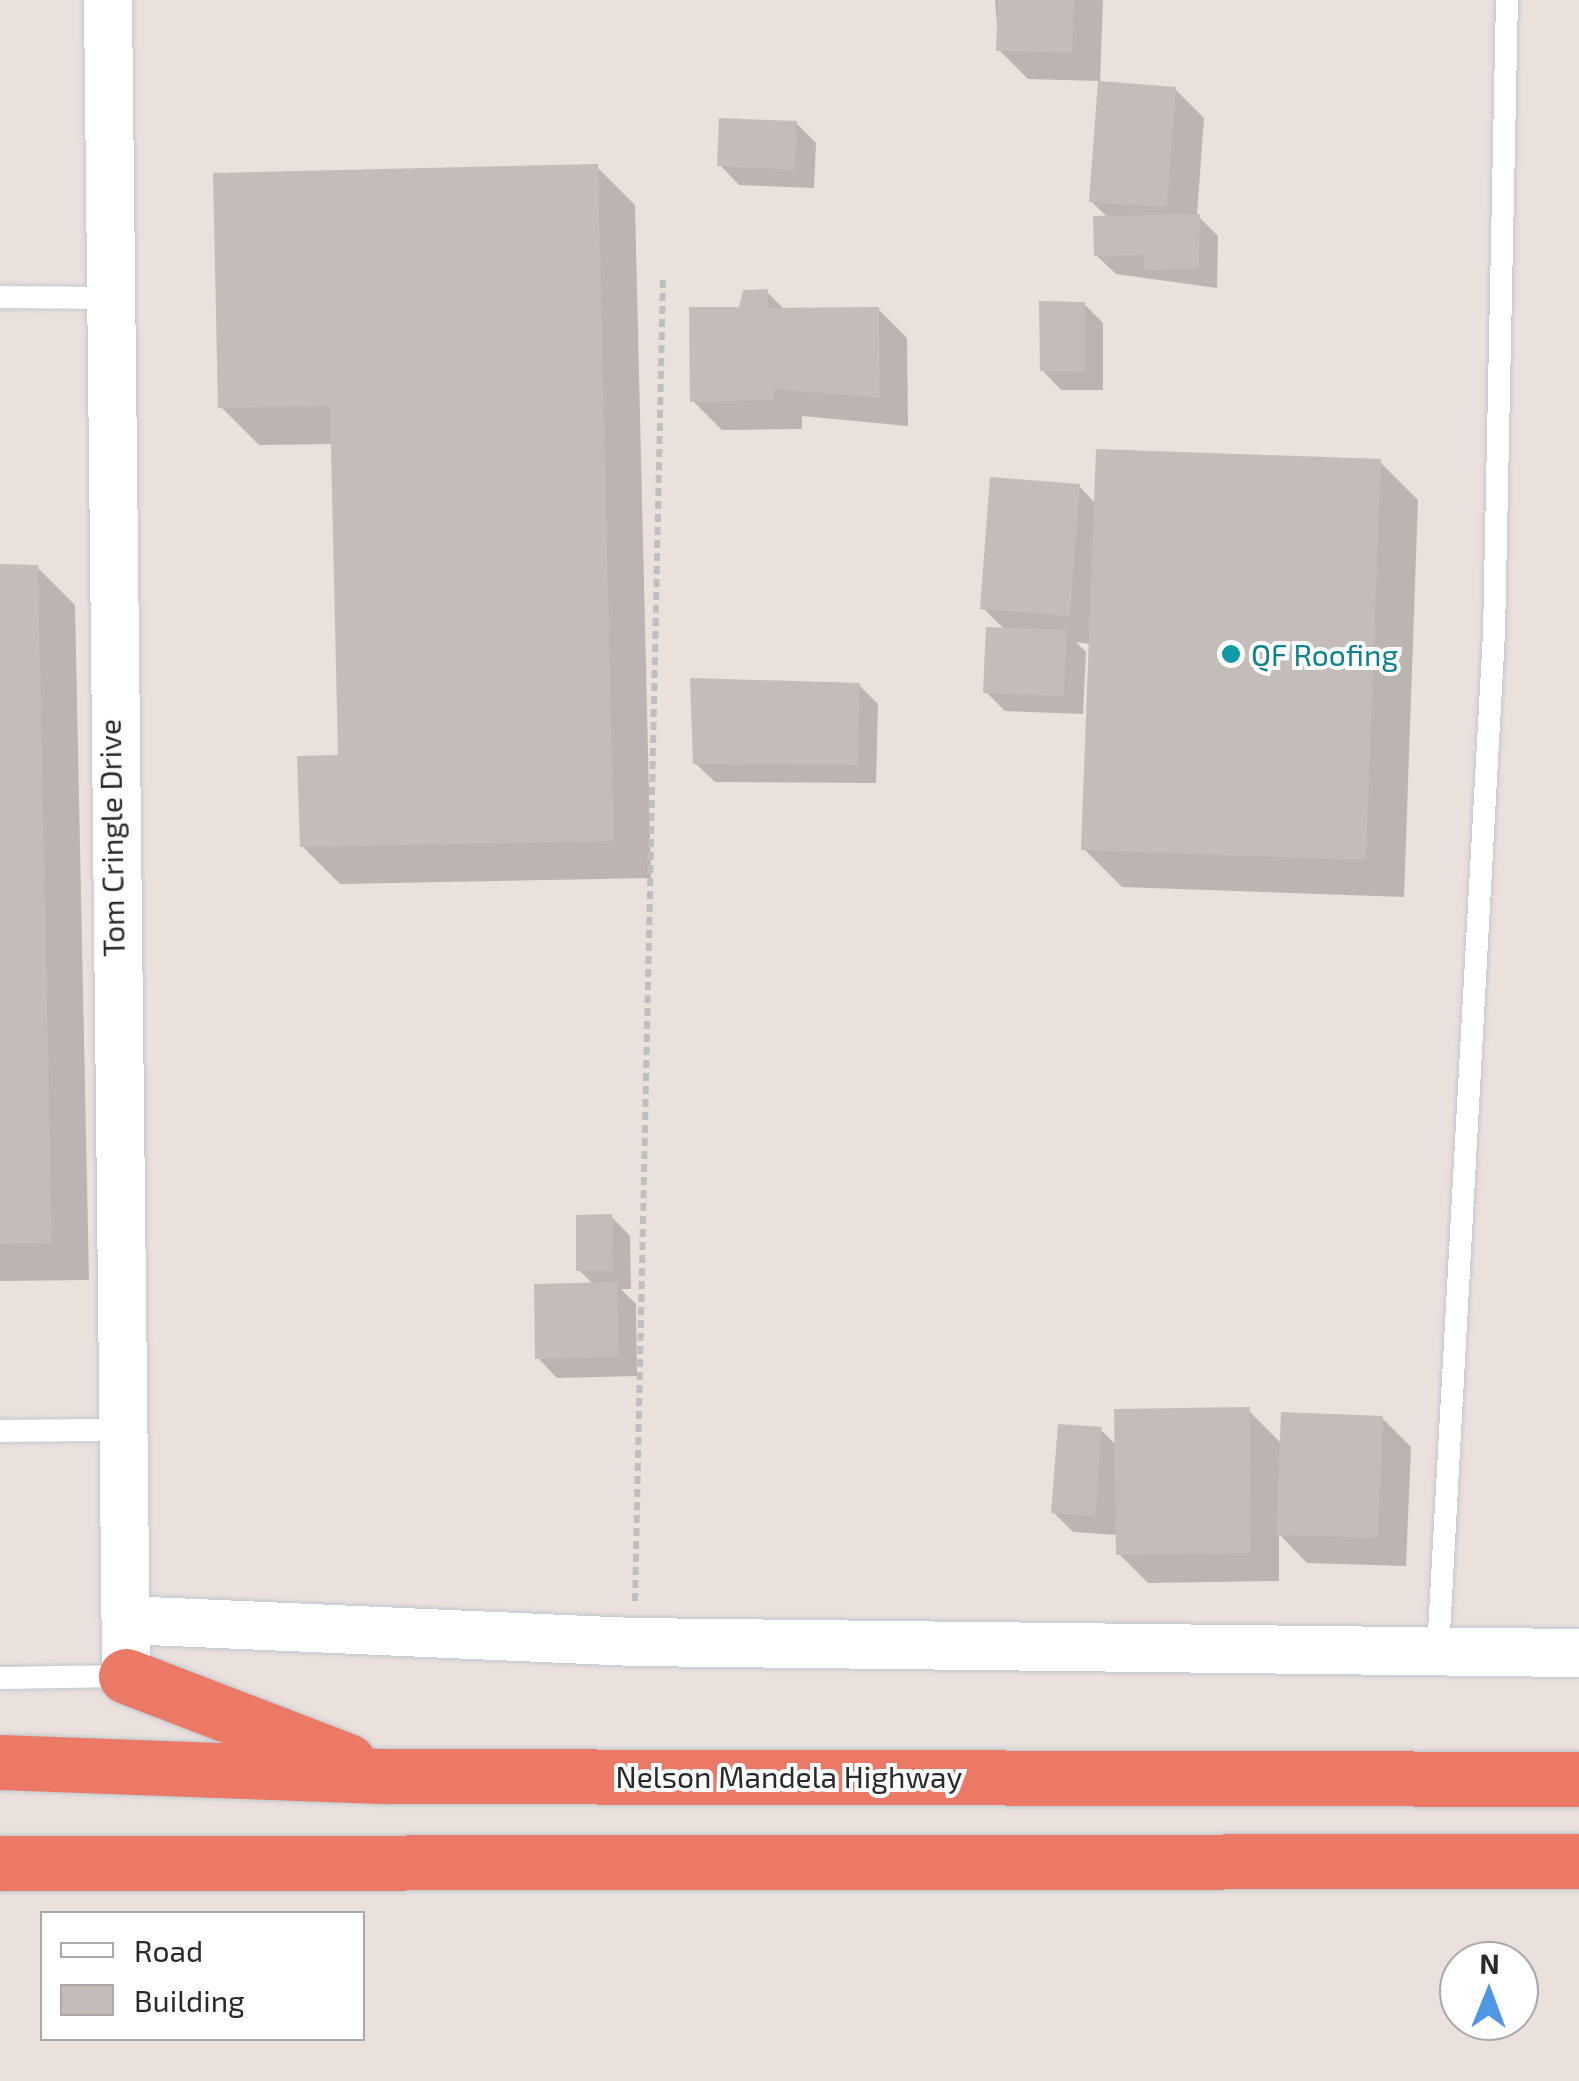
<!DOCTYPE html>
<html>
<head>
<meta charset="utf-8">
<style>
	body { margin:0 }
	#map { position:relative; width:1579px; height:2081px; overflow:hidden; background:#eae1dd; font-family:"Exo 2",sans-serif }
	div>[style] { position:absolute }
	.shadow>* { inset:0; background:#0003 }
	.building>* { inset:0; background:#c3bcb8 }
	.path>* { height:6px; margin-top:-3px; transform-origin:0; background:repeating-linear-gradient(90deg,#bfbfbf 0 8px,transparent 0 13px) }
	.roads { filter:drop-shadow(0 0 2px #c1c8cf) drop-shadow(0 0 2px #c1c8cf) }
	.lane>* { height:22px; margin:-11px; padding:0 11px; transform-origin:11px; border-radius:11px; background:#fff }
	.street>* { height:48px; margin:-24px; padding:0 24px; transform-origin:24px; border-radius:24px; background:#fff }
	.highway>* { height:55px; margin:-27.5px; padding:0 27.5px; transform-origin:27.5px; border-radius:27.5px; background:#ec7966 }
	.dots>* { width:28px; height:28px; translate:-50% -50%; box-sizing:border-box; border:5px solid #fff; border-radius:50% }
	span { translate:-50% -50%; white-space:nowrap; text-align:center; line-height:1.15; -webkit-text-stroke:8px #fff; paint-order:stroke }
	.culture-label { font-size:30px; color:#0d838f }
	.left { translate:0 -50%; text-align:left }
	.street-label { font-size:30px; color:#2a2a2a }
	.legend { position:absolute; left:40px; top:1911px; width:325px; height:130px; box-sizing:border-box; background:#fff; border:2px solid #aaa; margin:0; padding:12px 18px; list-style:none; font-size:30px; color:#2a2a2a }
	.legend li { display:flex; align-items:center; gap:20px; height:50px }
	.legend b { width:50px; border:2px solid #aaa }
	.north { position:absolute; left:1439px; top:1941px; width:100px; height:100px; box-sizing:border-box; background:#fff; border:2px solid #aaa; border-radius:50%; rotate:1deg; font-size:28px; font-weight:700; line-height:40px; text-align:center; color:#2a2a2a }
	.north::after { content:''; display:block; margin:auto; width:35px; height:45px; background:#4e97e6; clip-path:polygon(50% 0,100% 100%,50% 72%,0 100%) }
</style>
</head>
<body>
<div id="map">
	<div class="shadow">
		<i style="clip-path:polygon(995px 0,1103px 0,1100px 83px,1175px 89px,1204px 118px,1197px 215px,1218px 236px,1217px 288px,1116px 274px,1096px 255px,1108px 218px,1091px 201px,1100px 81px,1028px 79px,999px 50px)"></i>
		<i style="clip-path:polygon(796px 123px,816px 143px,814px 188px,739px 185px,720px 165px)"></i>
		<i style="clip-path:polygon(597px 167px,635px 205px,651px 878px,340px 884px,302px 846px,340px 757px,333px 444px,259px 445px,221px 407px)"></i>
		<i style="clip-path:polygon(767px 292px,785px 310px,878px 309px,907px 338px,908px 426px,802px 416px,802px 429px,722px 430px,693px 401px,741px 309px)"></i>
		<i style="clip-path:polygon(1084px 304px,1103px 323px,1103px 390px,1061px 390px,1042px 370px)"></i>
		<i style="clip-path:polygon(1380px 462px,1418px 500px,1404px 897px,1122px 887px,1084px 849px,1091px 644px,1076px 642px,1086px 652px,1083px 714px,1005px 711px,986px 692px,1005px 630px,983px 608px,1079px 486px,1096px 504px)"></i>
		<i style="clip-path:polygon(0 567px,37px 567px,75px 605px,89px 1280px,0 1281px)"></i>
		<i style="clip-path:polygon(859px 685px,878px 704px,876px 783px,715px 782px,695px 763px)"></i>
		<i style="clip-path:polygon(611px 1216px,630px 1236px,631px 1289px,621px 1289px,636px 1304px,637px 1376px,557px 1378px,538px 1358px,594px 1285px,579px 1270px)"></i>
		<i style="clip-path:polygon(1248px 1410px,1282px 1444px,1382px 1418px,1411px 1447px,1406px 1566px,1307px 1563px,1279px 1534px,1279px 1581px,1148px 1583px,1119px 1554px,1118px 1535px,1073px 1532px,1054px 1513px,1101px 1430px,1117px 1446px)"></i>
	</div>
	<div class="building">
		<i style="clip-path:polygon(998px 0,1074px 0,1072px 53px,996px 51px)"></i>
		<i style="clip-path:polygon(1098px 81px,1176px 87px,1167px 207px,1089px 202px)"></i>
		<i style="clip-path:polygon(719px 118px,797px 121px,795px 170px,717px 166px)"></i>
		<i style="clip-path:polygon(598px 164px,614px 841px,300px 847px,297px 756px,338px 755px,330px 406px,218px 408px,213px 173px)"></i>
		<i style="clip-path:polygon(1200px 214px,1199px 269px,1144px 270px,1144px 255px,1094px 256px,1093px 216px)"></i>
		<i style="clip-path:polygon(768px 289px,768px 308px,879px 307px,880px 398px,774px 389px,774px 400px,690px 402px,689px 307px,739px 307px,743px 290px)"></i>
		<i style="clip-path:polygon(1039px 301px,1085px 302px,1085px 372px,1040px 371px)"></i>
		<i style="clip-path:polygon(1096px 449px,1381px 459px,1366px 860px,1081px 850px)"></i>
		<i style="clip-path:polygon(990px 477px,1080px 484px,1070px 616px,980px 609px)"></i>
		<i style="clip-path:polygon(0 564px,38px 565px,52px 1243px,0 1244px)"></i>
		<i style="clip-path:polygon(986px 627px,1067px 630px,1064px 696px,983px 693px)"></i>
		<i style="clip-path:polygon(690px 678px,860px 683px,858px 765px,693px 764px)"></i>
		<i style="clip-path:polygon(612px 1214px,613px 1271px,576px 1271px,576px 1215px)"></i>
		<i style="clip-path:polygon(617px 1282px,619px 1357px,535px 1359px,534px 1284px)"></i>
		<i style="clip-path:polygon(1250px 1407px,1251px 1553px,1116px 1555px,1114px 1409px)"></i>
		<i style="clip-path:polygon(1281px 1412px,1383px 1416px,1378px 1538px,1276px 1535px)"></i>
		<i style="clip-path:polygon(1058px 1424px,1102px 1427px,1095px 1516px,1051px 1513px)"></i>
	</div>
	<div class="path">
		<i style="left:635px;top:1601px;width:1325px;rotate:-88.79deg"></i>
	</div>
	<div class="roads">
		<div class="lane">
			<i style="left:0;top:297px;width:105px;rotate:0.5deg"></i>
			<i style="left:0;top:1431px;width:118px;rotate:-0.5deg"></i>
			<i style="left:1438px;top:1651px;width:1019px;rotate:-86.85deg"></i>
			<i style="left:1494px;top:634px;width:634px;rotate:-88.83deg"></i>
			<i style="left:0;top:1678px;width:126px;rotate:-0.9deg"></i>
		</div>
		<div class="street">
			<i style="left:108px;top:0;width:1676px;rotate:89.38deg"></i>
			<i style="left:126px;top:1620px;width:508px;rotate:2.48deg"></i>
			<i style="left:634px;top:1642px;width:945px;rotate:0.67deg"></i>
		</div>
		<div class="highway">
			<i style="left:126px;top:1676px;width:238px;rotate:21deg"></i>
			<i style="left:0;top:1762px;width:388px;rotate:2.1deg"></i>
			<i style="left:388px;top:1776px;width:1191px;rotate:0.14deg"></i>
			<i style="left:0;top:1863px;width:1579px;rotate:-0.07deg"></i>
		</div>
	</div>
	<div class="dots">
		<i style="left:1231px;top:654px;background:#0f9aa8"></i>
	</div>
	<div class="culture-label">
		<span class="left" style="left:1251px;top:654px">QF Roofing</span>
	</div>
	<div class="street-label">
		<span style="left:111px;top:838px;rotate:-91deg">Tom Cringle Drive</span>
		<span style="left:789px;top:1776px">Nelson Mandela Highway</span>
	</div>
	<ul class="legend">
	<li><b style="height:12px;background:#fff"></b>Road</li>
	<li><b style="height:28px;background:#c3bcb8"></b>Building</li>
	</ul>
	<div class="north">N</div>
</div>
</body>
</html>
